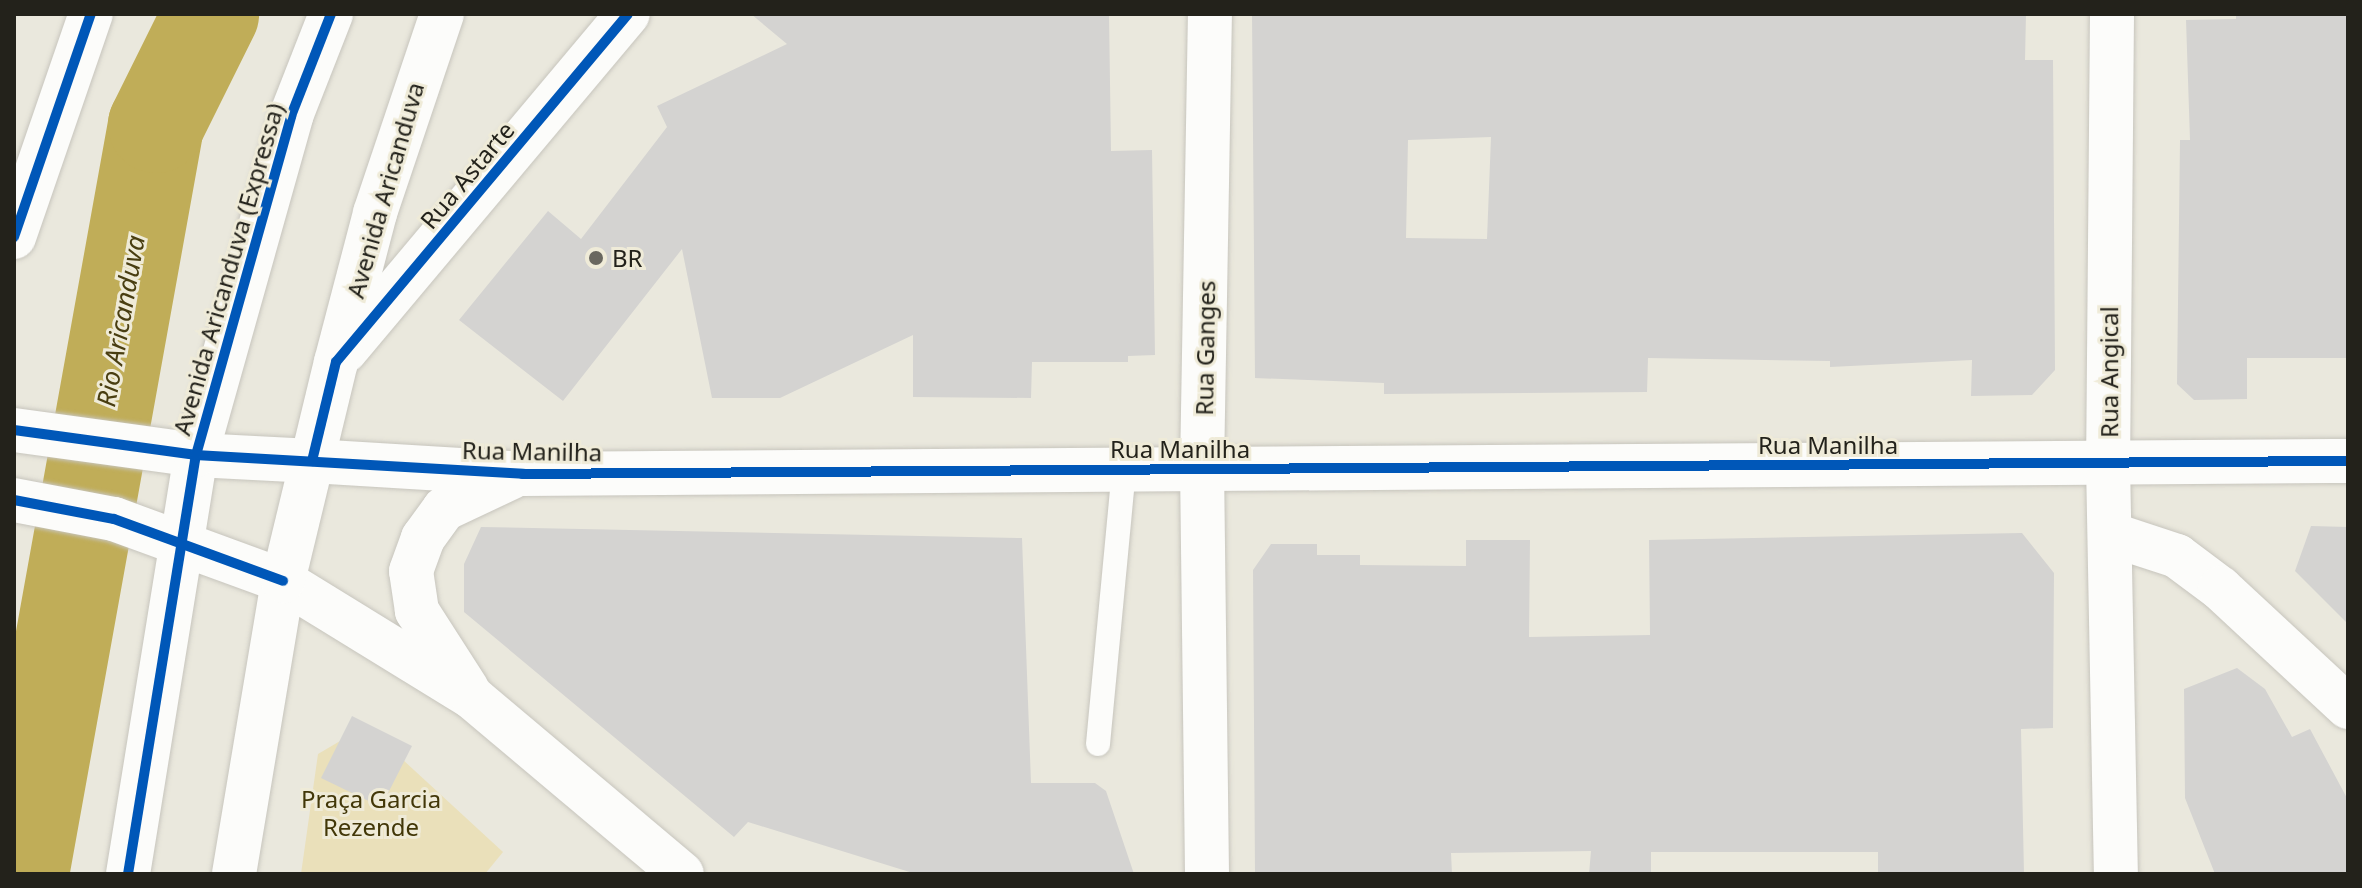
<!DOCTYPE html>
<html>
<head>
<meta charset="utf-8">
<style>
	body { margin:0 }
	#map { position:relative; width:2362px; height:888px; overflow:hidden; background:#eae8dd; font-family:"Noto Sans",sans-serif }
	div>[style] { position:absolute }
	.green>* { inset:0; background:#eae0ba }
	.river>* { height:96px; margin:-48px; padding:0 48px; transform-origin:48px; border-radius:48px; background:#c0ad58 }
	.building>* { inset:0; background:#d4d3d1 }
	.roads { filter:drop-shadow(0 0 2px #c7c5bd) drop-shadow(0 0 2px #c7c5bd) }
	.service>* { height:24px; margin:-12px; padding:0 12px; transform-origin:12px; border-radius:12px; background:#fcfcfa }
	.minor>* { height:44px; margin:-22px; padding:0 22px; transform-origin:22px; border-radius:22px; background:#fcfcfa }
	.tertiary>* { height:44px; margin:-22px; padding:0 22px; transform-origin:22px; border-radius:22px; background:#fcfcfa }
	.secondary>* { height:44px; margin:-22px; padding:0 22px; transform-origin:22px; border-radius:22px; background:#fcfcfa }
	.trunk>* { height:44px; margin:-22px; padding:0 22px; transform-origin:22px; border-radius:22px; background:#fcfcfa }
	.cycleway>* { height:10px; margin:-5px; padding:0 5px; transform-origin:5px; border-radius:5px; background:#0057b8 }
	.dots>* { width:22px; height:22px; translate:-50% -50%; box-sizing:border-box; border:4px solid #efebd8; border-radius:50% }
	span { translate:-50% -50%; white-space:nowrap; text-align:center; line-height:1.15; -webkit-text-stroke:6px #efebd8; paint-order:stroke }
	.street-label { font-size:24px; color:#23221b }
	.poi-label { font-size:24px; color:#23221b }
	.left { translate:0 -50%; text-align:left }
	.park-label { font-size:24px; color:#423708 }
	.water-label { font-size:26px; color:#493e11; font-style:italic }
	.frame { position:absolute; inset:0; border:16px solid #23221b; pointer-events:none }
</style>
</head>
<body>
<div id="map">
	<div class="green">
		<i style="clip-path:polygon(352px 734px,402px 759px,503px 852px,485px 874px,301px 874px,318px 754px)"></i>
	</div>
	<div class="river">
		<i style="left:21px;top:874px;width:761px;rotate:-79.78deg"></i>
		<i style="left:156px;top:125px;width:124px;rotate:-63.6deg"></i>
	</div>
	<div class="building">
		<i style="clip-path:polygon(751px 14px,1109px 14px,1111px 151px,1152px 150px,1155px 355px,1128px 356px,1128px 362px,1032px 362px,1031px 398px,913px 397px,913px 335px,780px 398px,712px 398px,682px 249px,563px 401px,459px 320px,548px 211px,581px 239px,667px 127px,657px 106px,787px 44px)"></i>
		<i style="clip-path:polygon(evenodd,1252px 14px,2026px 14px,2025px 60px,2053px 60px,2055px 370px,2032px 395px,1971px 396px,1972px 360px,1830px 367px,1830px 361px,1648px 358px,1647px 392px,1384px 394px,1384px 383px,1255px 378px,1252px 14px,1491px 137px,1487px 239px,1406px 238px,1408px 140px,1491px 137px)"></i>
		<i style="clip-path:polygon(2236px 14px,2348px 14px,2348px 358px,2247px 358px,2247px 399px,2194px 400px,2177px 384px,2180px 140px,2190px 140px,2186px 20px,2236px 19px)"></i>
		<i style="clip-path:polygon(2311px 526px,2348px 527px,2348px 624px,2295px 571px)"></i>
		<i style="clip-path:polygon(481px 527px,1022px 538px,1031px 783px,1095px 783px,1106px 791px,1134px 874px,916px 874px,748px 822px,734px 837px,464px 612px,464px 564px)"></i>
		<i style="clip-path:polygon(2022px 533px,2054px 573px,2053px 728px,2021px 729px,2024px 874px,1878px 874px,1878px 852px,1651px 852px,1651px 874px,1589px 874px,1591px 851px,1451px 853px,1452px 874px,1255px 874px,1253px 570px,1271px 544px,1317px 544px,1317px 555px,1360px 555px,1360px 565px,1466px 566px,1466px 540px,1530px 540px,1529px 637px,1650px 635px,1649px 540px)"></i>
		<i style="clip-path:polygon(2237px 668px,2265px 689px,2292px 737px,2310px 729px,2348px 800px,2348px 874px,2215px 874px,2185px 798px,2184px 689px)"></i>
		<i style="clip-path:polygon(352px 716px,412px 746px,381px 807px,321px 778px)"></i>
	</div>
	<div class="roads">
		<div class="service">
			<i style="left:1098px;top:744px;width:275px;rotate:-84.6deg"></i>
		</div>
		<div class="minor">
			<i style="left:2112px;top:14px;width:449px;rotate:90.5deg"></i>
			<i style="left:2108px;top:463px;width:411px;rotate:88.9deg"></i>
			<i style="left:312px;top:461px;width:210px;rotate:3.5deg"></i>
			<i style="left:522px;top:474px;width:1826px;rotate:-0.41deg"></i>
			<i style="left:2110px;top:534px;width:71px;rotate:18.2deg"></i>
			<i style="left:2177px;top:556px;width:54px;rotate:36.7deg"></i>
			<i style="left:2220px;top:588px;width:175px;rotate:42.9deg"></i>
			<i style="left:283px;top:581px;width:223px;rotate:31.6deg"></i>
			<i style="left:473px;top:698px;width:273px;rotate:40.1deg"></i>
			<i style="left:467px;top:689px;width:93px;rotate:-122.7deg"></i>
			<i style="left:417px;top:611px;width:40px;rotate:-98.5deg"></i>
			<i style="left:411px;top:571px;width:35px;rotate:-70deg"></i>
			<i style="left:423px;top:538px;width:36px;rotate:-54deg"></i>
			<i style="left:444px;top:509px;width:75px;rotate:-25.2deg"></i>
			<i style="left:1207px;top:874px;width:405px;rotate:-90.7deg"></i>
			<i style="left:1202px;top:469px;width:455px;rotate:-89deg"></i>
		</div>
		<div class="tertiary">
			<i style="left:14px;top:430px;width:184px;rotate:7.8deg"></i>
			<i style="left:196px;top:455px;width:116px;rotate:3deg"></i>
			<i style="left:14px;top:500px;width:102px;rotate:10.8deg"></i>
			<i style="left:114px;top:519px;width:180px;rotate:20.1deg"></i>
		</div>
		<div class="secondary">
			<i style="left:345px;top:351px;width:440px;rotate:-50deg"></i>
			<i style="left:234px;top:874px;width:297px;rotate:-80.5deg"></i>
			<i style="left:283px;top:581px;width:225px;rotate:-76.4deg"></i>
			<i style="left:336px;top:362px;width:154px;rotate:-75.3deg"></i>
			<i style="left:375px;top:213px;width:210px;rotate:-71.4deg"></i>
		</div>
		<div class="trunk">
			<i style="left:14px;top:237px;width:236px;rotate:-71deg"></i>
			<i style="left:128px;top:874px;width:424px;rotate:-80.8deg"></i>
			<i style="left:196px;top:455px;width:352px;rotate:-74.3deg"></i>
			<i style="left:291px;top:116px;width:110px;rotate:-68.6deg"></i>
		</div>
	</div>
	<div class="cycleway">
		<i style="left:14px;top:237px;width:236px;rotate:-71deg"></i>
		<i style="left:14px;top:430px;width:184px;rotate:7.8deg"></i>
		<i style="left:196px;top:455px;width:327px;rotate:3.3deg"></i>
		<i style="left:522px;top:474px;width:1826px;rotate:-0.41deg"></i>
		<i style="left:312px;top:461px;width:102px;rotate:-76.4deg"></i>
		<i style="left:336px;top:362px;width:454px;rotate:-50deg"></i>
		<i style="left:14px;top:500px;width:102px;rotate:10.8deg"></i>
		<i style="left:114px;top:519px;width:180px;rotate:20.1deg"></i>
		<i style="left:128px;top:874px;width:424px;rotate:-80.8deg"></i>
		<i style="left:196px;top:455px;width:352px;rotate:-74.3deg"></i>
		<i style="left:291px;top:116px;width:110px;rotate:-68.6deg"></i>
	</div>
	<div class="dots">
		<i style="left:596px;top:258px;background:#69675f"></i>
	</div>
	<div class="street-label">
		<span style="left:467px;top:175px;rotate:-50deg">Rua Astarte</span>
		<span style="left:385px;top:190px;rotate:-74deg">Avenida Aricanduva</span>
		<span style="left:228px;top:269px;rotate:-74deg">Avenida Aricanduva (Expressa)</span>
		<span style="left:1205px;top:348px;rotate:-89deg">Rua Ganges</span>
		<span style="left:2109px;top:372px;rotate:-90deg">Rua Angical</span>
		<span style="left:1828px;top:445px">Rua Manilha</span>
		<span style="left:1180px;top:449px">Rua Manilha</span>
		<span style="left:532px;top:451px;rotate:1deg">Rua Manilha</span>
	</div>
	<div class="poi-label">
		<span class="left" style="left:612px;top:258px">BR</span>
	</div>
	<div class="park-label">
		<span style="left:371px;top:813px">Praça Garcia<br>Rezende</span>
	</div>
	<div class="water-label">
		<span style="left:121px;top:321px;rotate:-80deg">Rio Aricanduva</span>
	</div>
	<div class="frame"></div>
</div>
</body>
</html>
